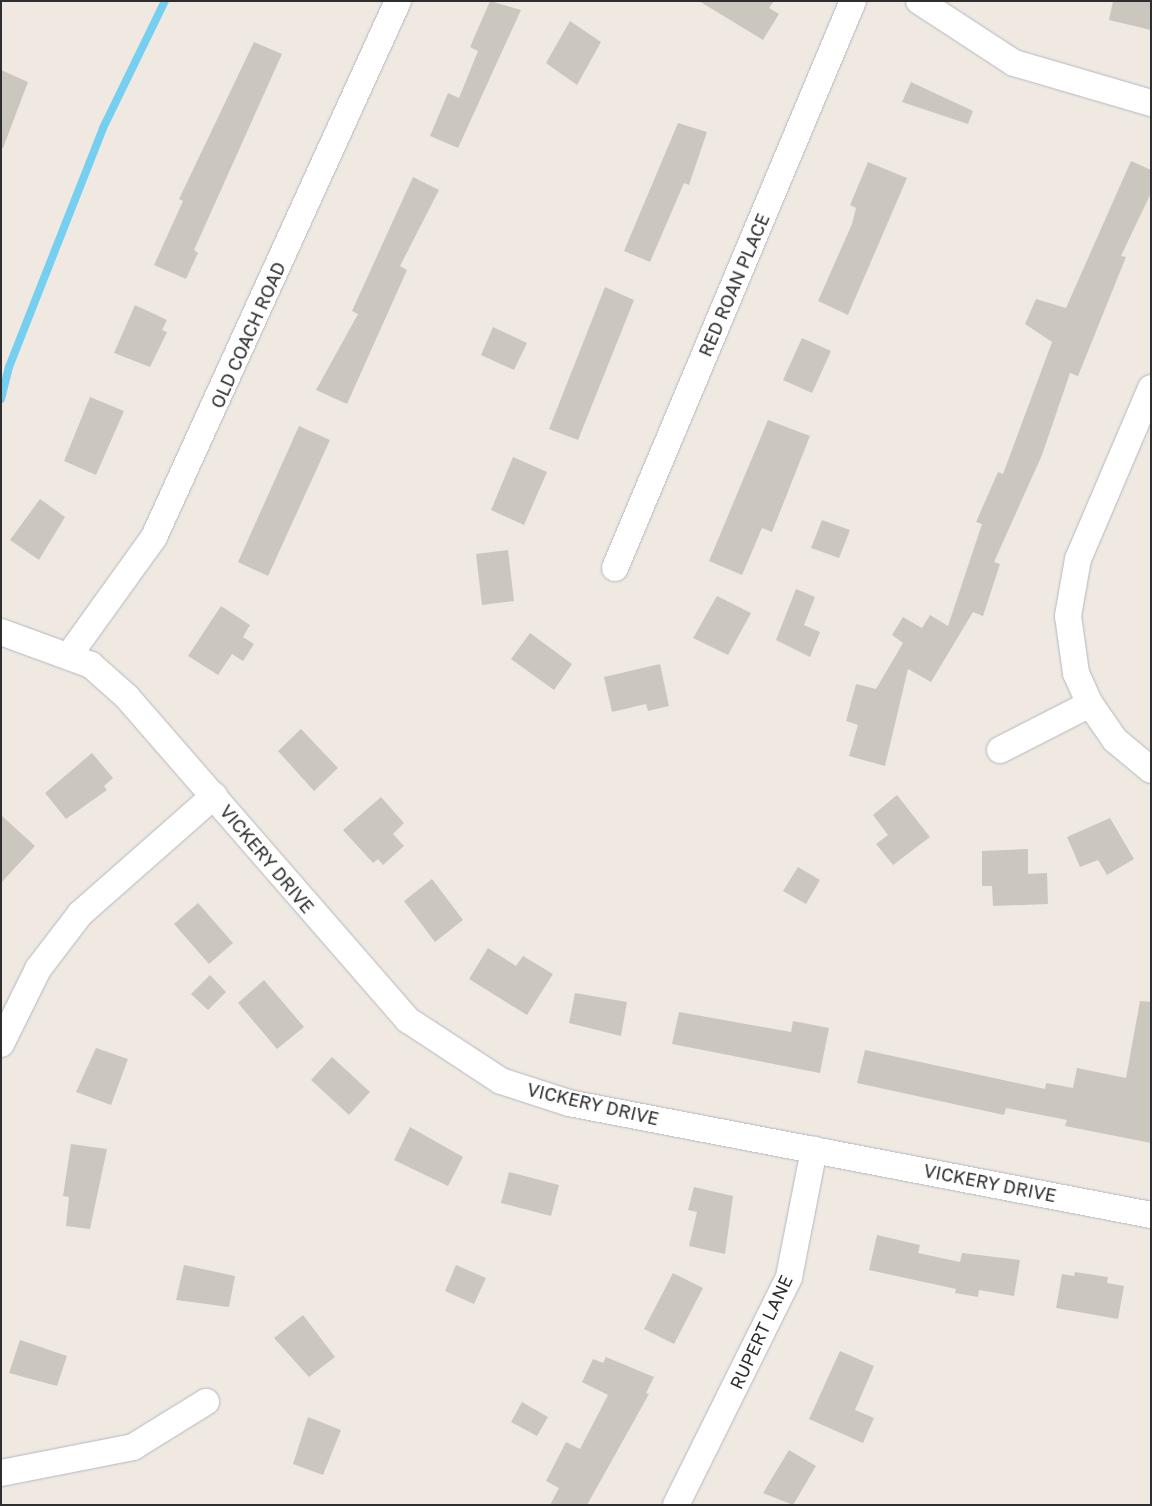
<!DOCTYPE html>
<html>
<head>
<meta charset="utf-8">
<style>
	body { margin:0 }
	#map { position:relative; width:1152px; height:1506px; overflow:hidden; background:#efe9e1; font-family:"Golos Text",sans-serif }
	div>[style] { position:absolute }
	.stream>* { height:8px; margin:-4px; padding:0 4px; transform-origin:4px; border-radius:4px; background:#75cff0 }
	.building>* { inset:0; background:#cbc7bf }
	.roads { filter:drop-shadow(0 0 1px #b4b7c1) drop-shadow(0 0 1px #b4b7c1) }
	.street>* { height:26px; margin:-13px; padding:0 13px; transform-origin:13px; border-radius:13px; background:#fff }
	span { translate:-50% -50%; white-space:nowrap; text-align:center; line-height:1.15; -webkit-text-stroke:4px #fff; paint-order:stroke }
	.street-label { font-size:18px; color:#2e2e2e }
	.frame { position:absolute; inset:0; border:2px solid #2e2e2e; pointer-events:none }
</style>
</head>
<body>
<div id="map">
	<div class="stream">
		<i style="left:1px;top:399px;width:33px;rotate:-76deg"></i>
		<i style="left:9px;top:367px;width:257px;rotate:-68.5deg"></i>
		<i style="left:103px;top:128px;width:141px;rotate:-64deg"></i>
	</div>
	<div class="building">
		<i style="clip-path:polygon(490px 1px,521px 10px,458px 148px,430px 136px,448px 93px,459px 98px,478px 51px,470px 47px)"></i>
		<i style="clip-path:polygon(699px 1px,774px 1px,769px 8px,779px 14px,763px 40px)"></i>
		<i style="clip-path:polygon(1113px 1px,1151px 1px,1151px 30px,1109px 20px)"></i>
		<i style="clip-path:polygon(570px 21px,601px 42px,577px 85px,546px 63px)"></i>
		<i style="clip-path:polygon(254px 42px,282px 54px,194px 250px,198px 253px,186px 279px,154px 265px,183px 201px,179px 199px)"></i>
		<i style="clip-path:polygon(1px 70px,28px 82px,3px 148px,1px 148px)"></i>
		<i style="clip-path:polygon(911px 82px,973px 111px,968px 124px,902px 102px)"></i>
		<i style="clip-path:polygon(678px 123px,707px 132px,689px 185px,684px 183px,650px 262px,624px 251px)"></i>
		<i style="clip-path:polygon(1131px 161px,1151px 170px,1151px 193px,1121px 256px,1126px 257px,1078px 376px,1070px 373px,1042px 455px,994px 562px,1000px 564px,983px 616px,973px 612px,931px 682px,908px 669px,885px 766px,849px 756px,858px 725px,846px 721px,856px 684px,876px 689px,903px 643px,892px 635px,903px 617px,922px 628px,930px 615px,948px 626px,982px 524px,976px 522px,998px 472px,1003px 474px,1052px 342px,1025px 324px,1036px 299px,1066px 308px)"></i>
		<i style="clip-path:polygon(868px 162px,907px 178px,848px 315px,818px 301px,852px 224px,856px 208px,850px 205px)"></i>
		<i style="clip-path:polygon(413px 177px,439px 190px,400px 266px,407px 270px,347px 404px,316px 390px,358px 314px,352px 311px)"></i>
		<i style="clip-path:polygon(605px 287px,634px 300px,578px 440px,549px 429px)"></i>
		<i style="clip-path:polygon(135px 305px,167px 320px,162px 330px,167px 332px,150px 367px,114px 353px)"></i>
		<i style="clip-path:polygon(493px 327px,527px 343px,514px 370px,481px 355px)"></i>
		<i style="clip-path:polygon(802px 338px,831px 351px,812px 393px,783px 380px)"></i>
		<i style="clip-path:polygon(90px 397px,124px 411px,96px 475px,64px 461px)"></i>
		<i style="clip-path:polygon(768px 420px,810px 436px,772px 532px,762px 528px,742px 575px,709px 561px)"></i>
		<i style="clip-path:polygon(299px 426px,330px 440px,268px 576px,238px 562px)"></i>
		<i style="clip-path:polygon(513px 457px,547px 472px,524px 525px,491px 510px)"></i>
		<i style="clip-path:polygon(40px 499px,65px 517px,39px 560px,10px 540px)"></i>
		<i style="clip-path:polygon(822px 520px,850px 530px,839px 558px,811px 548px)"></i>
		<i style="clip-path:polygon(508px 550px,514px 601px,482px 605px,476px 554px)"></i>
		<i style="clip-path:polygon(796px 589px,815px 597px,804px 625px,820px 632px,810px 657px,776px 640px)"></i>
		<i style="clip-path:polygon(717px 596px,751px 613px,728px 655px,693px 638px)"></i>
		<i style="clip-path:polygon(221px 606px,250px 625px,243px 637px,254px 644px,243px 661px,232px 654px,218px 675px,188px 656px)"></i>
		<i style="clip-path:polygon(530px 633px,572px 664px,554px 690px,511px 659px)"></i>
		<i style="clip-path:polygon(660px 664px,669px 706px,648px 711px,646px 704px,612px 712px,604px 677px)"></i>
		<i style="clip-path:polygon(301px 729px,338px 768px,314px 791px,278px 751px)"></i>
		<i style="clip-path:polygon(92px 753px,113px 778px,104px 786px,107px 790px,66px 819px,45px 793px)"></i>
		<i style="clip-path:polygon(897px 795px,930px 837px,893px 865px,876px 844px,888px 835px,873px 815px)"></i>
		<i style="clip-path:polygon(381px 797px,404px 823px,393px 834px,404px 846px,383px 865px,378px 859px,373px 863px,343px 830px)"></i>
		<i style="clip-path:polygon(1px 815px,35px 846px,1px 883px)"></i>
		<i style="clip-path:polygon(1110px 818px,1134px 859px,1107px 875px,1098px 860px,1080px 867px,1067px 837px)"></i>
		<i style="clip-path:polygon(1028px 849px,1028px 874px,1047px 873px,1048px 904px,993px 906px,992px 886px,982px 886px,982px 851px)"></i>
		<i style="clip-path:polygon(798px 867px,820px 880px,806px 904px,783px 891px)"></i>
		<i style="clip-path:polygon(432px 879px,463px 920px,435px 942px,404px 901px)"></i>
		<i style="clip-path:polygon(198px 903px,233px 943px,209px 964px,174px 924px)"></i>
		<i style="clip-path:polygon(488px 948px,516px 966px,523px 956px,553px 974px,527px 1015px,469px 979px)"></i>
		<i style="clip-path:polygon(210px 975px,226px 992px,208px 1010px,191px 994px)"></i>
		<i style="clip-path:polygon(264px 980px,304px 1027px,277px 1049px,238px 1003px)"></i>
		<i style="clip-path:polygon(575px 993px,627px 1002px,621px 1036px,569px 1023px)"></i>
		<i style="clip-path:polygon(1140px 1001px,1151px 1002px,1151px 1143px,1065px 1126px,1067px 1120px,1006px 1108px,1004px 1115px,857px 1083px,865px 1050px,1045px 1089px,1046px 1083px,1073px 1088px,1077px 1068px,1126px 1078px)"></i>
		<i style="clip-path:polygon(679px 1012px,791px 1032px,793px 1021px,829px 1028px,820px 1073px,672px 1044px)"></i>
		<i style="clip-path:polygon(96px 1048px,128px 1059px,111px 1105px,76px 1092px)"></i>
		<i style="clip-path:polygon(332px 1057px,370px 1092px,349px 1115px,311px 1080px)"></i>
		<i style="clip-path:polygon(410px 1127px,463px 1157px,448px 1186px,394px 1160px)"></i>
		<i style="clip-path:polygon(71px 1144px,107px 1149px,90px 1229px,66px 1226px,69px 1197px,63px 1196px)"></i>
		<i style="clip-path:polygon(509px 1172px,559px 1185px,551px 1216px,501px 1203px)"></i>
		<i style="clip-path:polygon(694px 1187px,733px 1196px,725px 1254px,689px 1246px,697px 1212px,688px 1210px)"></i>
		<i style="clip-path:polygon(877px 1235px,920px 1245px,918px 1253px,960px 1262px,962px 1253px,1020px 1260px,1014px 1296px,979px 1290px,978px 1297px,955px 1293px,956px 1289px,869px 1270px)"></i>
		<i style="clip-path:polygon(184px 1265px,235px 1276px,229px 1307px,176px 1300px)"></i>
		<i style="clip-path:polygon(456px 1265px,486px 1278px,474px 1304px,445px 1291px)"></i>
		<i style="clip-path:polygon(1075px 1272px,1108px 1277px,1107px 1283px,1124px 1286px,1118px 1319px,1056px 1308px,1062px 1274px,1074px 1276px)"></i>
		<i style="clip-path:polygon(673px 1273px,703px 1288px,674px 1344px,644px 1329px)"></i>
		<i style="clip-path:polygon(303px 1315px,335px 1357px,309px 1377px,274px 1338px)"></i>
		<i style="clip-path:polygon(20px 1340px,67px 1356px,57px 1386px,9px 1373px)"></i>
		<i style="clip-path:polygon(840px 1351px,874px 1366px,855px 1410px,874px 1418px,863px 1443px,809px 1419px)"></i>
		<i style="clip-path:polygon(606px 1357px,654px 1377px,646px 1393px,649px 1394px,587px 1505px,550px 1505px,559px 1488px,546px 1481px,566px 1442px,580px 1449px,608px 1395px,582px 1382px,593px 1359px,603px 1363px)"></i>
		<i style="clip-path:polygon(522px 1402px,548px 1417px,537px 1436px,511px 1422px)"></i>
		<i style="clip-path:polygon(308px 1417px,341px 1430px,323px 1475px,293px 1464px)"></i>
		<i style="clip-path:polygon(789px 1450px,816px 1466px,793px 1505px,763px 1493px)"></i>
	</div>
	<div class="roads">
		<div class="street">
			<i style="left:919px;top:1px;width:113px;rotate:33.1deg"></i>
			<i style="left:1014px;top:63px;width:143px;rotate:16.3deg"></i>
			<i style="left:1151px;top:388px;width:186px;rotate:113.1deg"></i>
			<i style="left:1078px;top:559px;width:58px;rotate:100deg"></i>
			<i style="left:1068px;top:616px;width:58px;rotate:82deg"></i>
			<i style="left:1076px;top:673px;width:34px;rotate:66deg"></i>
			<i style="left:1090px;top:704px;width:44px;rotate:55.2deg"></i>
			<i style="left:1115px;top:740px;width:47px;rotate:39.8deg"></i>
			<i style="left:615px;top:568px;width:615px;rotate:-67.23deg"></i>
			<i style="left:1px;top:632px;width:96px;rotate:20.1deg"></i>
			<i style="left:91px;top:665px;width:48px;rotate:41.6deg"></i>
			<i style="left:127px;top:697px;width:428px;rotate:49deg"></i>
			<i style="left:408px;top:1020px;width:111px;rotate:33.3deg"></i>
			<i style="left:501px;top:1081px;width:71px;rotate:17.9deg"></i>
			<i style="left:569px;top:1103px;width:593px;rotate:10.89deg"></i>
			<i style="left:70px;top:654px;width:144px;rotate:-54.3deg"></i>
			<i style="left:154px;top:537px;width:589px;rotate:-65.52deg"></i>
			<i style="left:1000px;top:750px;width:101px;rotate:-27.1deg"></i>
			<i style="left:1px;top:1044px;width:84px;rotate:-63.7deg"></i>
			<i style="left:38px;top:969px;width:69px;rotate:-52.6deg"></i>
			<i style="left:80px;top:914px;width:179px;rotate:-41.4deg"></i>
			<i style="left:1px;top:1473px;width:135px;rotate:-11.1deg"></i>
			<i style="left:133px;top:1447px;width:86px;rotate:-31.7deg"></i>
			<i style="left:676px;top:1505px;width:254px;rotate:-63.6deg"></i>
			<i style="left:789px;top:1277px;width:130px;rotate:-78.9deg"></i>
		</div>
	</div>
	<div class="street-label">
		<span style="left:734px;top:285px;rotate:-67deg">RED ROAN PLACE</span>
		<span style="left:248px;top:335px;rotate:-66deg">OLD COACH ROAD</span>
		<span style="left:267px;top:859px;rotate:50deg">VICKERY DRIVE</span>
		<span style="left:593px;top:1104px;rotate:13deg">VICKERY DRIVE</span>
		<span style="left:990px;top:1183px;rotate:11deg">VICKERY DRIVE</span>
		<span style="left:761px;top:1332px;rotate:-65deg">RUPERT LANE</span>
	</div>
	<div class="frame"></div>
</div>
</body>
</html>
